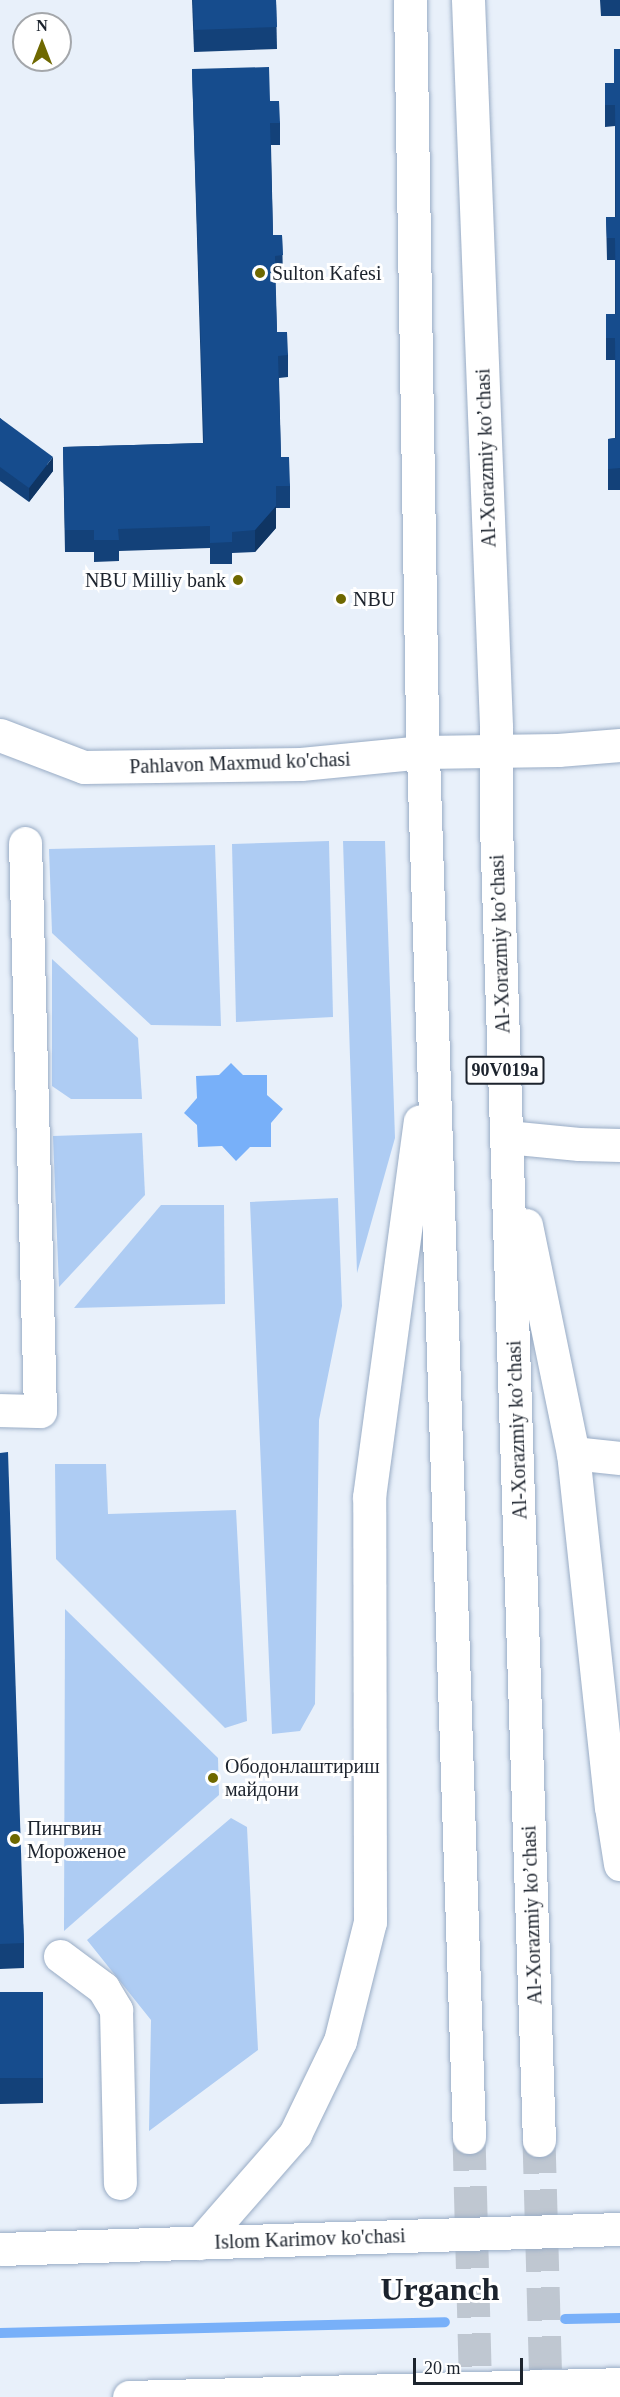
<!DOCTYPE html>
<html>
<head>
<meta charset="utf-8">
<style>
	body { margin:0 }
	#map { position:relative; width:620px; height:2397px; overflow:hidden; background:#e8f0fa; font-family:"Times New Roman",serif }
	div>[style] { position:absolute }
	.green>* { inset:0; background:#aeccf3 }
	.water>* { inset:0; background:#78b0f9 }
	.stream>* { height:10px; margin:-5px; padding:0 5px; transform-origin:5px; border-radius:5px; background:#78b0f9 }
	.major-tunnel>* { height:33px; margin-top:-16.5px; transform-origin:0; background:repeating-linear-gradient(90deg,#bfc7d1 0 33px,transparent 0 49px) }
	.roads { filter:drop-shadow(0 0 2px #99acc5) drop-shadow(0 0 2px #99acc5) }
	.minor>* { height:33px; margin:-16.5px; padding:0 16.5px; transform-origin:16.5px; border-radius:16.5px; background:#fff }
	.major>* { height:33px; margin:-16.5px; padding:0 16.5px; transform-origin:16.5px; border-radius:16.5px; background:#fff }
	.wall>* { inset:0; background:#134179 }
	.shaded-wall>* { inset:0; background:#0f3563 }
	.building>* { inset:0; background:#164c8d }
	.dots>* { width:16px; height:16px; translate:-50% -50%; box-sizing:border-box; border:3px solid #fff; border-radius:50% }
	span { translate:-50% -50%; white-space:nowrap; text-align:center; line-height:1.15; -webkit-text-stroke:6px #fff; paint-order:stroke }
	.shield-label span { padding:2px 4px; background:#fff; border:2px solid; border-radius:4px; -webkit-text-stroke-width:0 }
	.shield-label { font-size:18px; color:#1c232d; font-weight:700 }
	.poi-label { font-size:20px; color:#1c232d }
	.left { translate:0 -50%; text-align:left }
	.right { translate:-100% -50%; text-align:right }
	.street-label { font-size:20px; color:#1c232d }
	.town-label { font-size:32px; color:#1c232d; font-weight:700 }
	.north { position:absolute; left:12px; top:12px; width:60px; height:60px; box-sizing:border-box; background:#fff; border:2px solid #a4a7ab; border-radius:50%; rotate:0deg; font-size:16px; font-weight:700; line-height:24px; text-align:center; color:#1c232d }
	.north::after { content:''; display:block; margin:auto; width:21px; height:27px; background:#6e6800; clip-path:polygon(50% 0,100% 100%,50% 72%,0 100%) }
	.scale { position:absolute; left:413px; top:2358px; width:110px; height:27px; box-sizing:border-box; border:3px solid #1c232d; border-top:0; padding-left:8px; font-size:18px; line-height:21px; white-space:nowrap; color:#1c232d; -webkit-text-stroke:4px #fff; paint-order:stroke }
</style>
</head>
<body>
<div id="map">
	<div class="green">
		<i style="clip-path:polygon(329px 841px,333px 1017px,236px 1022px,232px 844px)"></i>
		<i style="clip-path:polygon(343px 841px,385px 841px,395px 1138px,357px 1273px)"></i>
		<i style="clip-path:polygon(215px 845px,221px 1026px,151px 1025px,52px 933px,49px 849px)"></i>
		<i style="clip-path:polygon(52px 959px,138px 1038px,142px 1099px,71px 1099px,52px 1086px)"></i>
		<i style="clip-path:polygon(142px 1133px,145px 1195px,59px 1287px,53px 1136px)"></i>
		<i style="clip-path:polygon(338px 1198px,342px 1306px,319px 1420px,315px 1704px,300px 1731px,272px 1734px,250px 1202px)"></i>
		<i style="clip-path:polygon(161px 1205px,224px 1205px,225px 1304px,74px 1308px)"></i>
		<i style="clip-path:polygon(55px 1464px,106px 1464px,108px 1514px,236px 1510px,247px 1721px,225px 1728px,56px 1559px)"></i>
		<i style="clip-path:polygon(65px 1609px,218px 1758px,219px 1795px,64px 1931px)"></i>
		<i style="clip-path:polygon(231px 1818px,247px 1827px,258px 2050px,149px 2131px,151px 2020px,87px 1940px)"></i>
	</div>
	<div class="water">
		<i style="clip-path:polygon(231px 1063px,243px 1075px,267px 1075px,267px 1095px,283px 1109px,271px 1123px,271px 1147px,250px 1147px,236px 1161px,222px 1146px,198px 1147px,197px 1125px,184px 1113px,197px 1098px,196px 1076px,219px 1075px)"></i>
	</div>
	<div class="stream">
		<i style="left:565px;top:2319px;width:55px;rotate:-1deg"></i>
		<i style="left:0;top:2333px;width:445px;rotate:-1.4deg"></i>
	</div>
	<div class="major-tunnel">
		<i style="left:469px;top:2137px;width:260px;rotate:88.5deg"></i>
		<i style="left:539px;top:2140px;width:257px;rotate:88.4deg"></i>
	</div>
	<div class="roads">
		<div class="minor">
			<i style="left:507px;top:1137px;width:72px;rotate:5.6deg"></i>
			<i style="left:579px;top:1144px;width:41px;rotate:1.4deg"></i>
			<i style="left:0;top:1410px;width:40px;rotate:1.4deg"></i>
			<i style="left:40px;top:1411px;width:568px;rotate:-91.51deg"></i>
			<i style="left:573px;top:1453px;width:47px;rotate:6.1deg"></i>
			<i style="left:60px;top:1956px;width:54px;rotate:36.7deg"></i>
			<i style="left:103px;top:1988px;width:26px;rotate:59deg"></i>
			<i style="left:116px;top:2010px;width:173px;rotate:88.7deg"></i>
		</div>
		<div class="major">
			<i style="left:410px;top:0;width:726px;rotate:89.05deg"></i>
			<i style="left:422px;top:726px;width:1412px;rotate:88.09deg"></i>
			<i style="left:468px;top:0;width:728px;rotate:87.79deg"></i>
			<i style="left:496px;top:727px;width:98px;rotate:90deg"></i>
			<i style="left:496px;top:825px;width:1316px;rotate:88.13deg"></i>
			<i style="left:0;top:735px;width:90px;rotate:20.9deg"></i>
			<i style="left:84px;top:767px;width:217px;rotate:-0.8deg"></i>
			<i style="left:301px;top:764px;width:123px;rotate:-5.6deg"></i>
			<i style="left:423px;top:752px;width:135px;rotate:-0.8deg"></i>
			<i style="left:558px;top:750px;width:62px;rotate:-4.6deg"></i>
			<i style="left:526px;top:1225px;width:233px;rotate:78.4deg"></i>
			<i style="left:573px;top:1453px;width:356px;rotate:83.9deg"></i>
			<i style="left:611px;top:1807px;width:58px;rotate:81deg"></i>
			<i style="left:200px;top:2243px;width:145px;rotate:-48.9deg"></i>
			<i style="left:295px;top:2134px;width:103px;rotate:-64.2deg"></i>
			<i style="left:340px;top:2041px;width:123px;rotate:-75.9deg"></i>
			<i style="left:370px;top:1922px;width:425px;rotate:-90.1deg"></i>
			<i style="left:369px;top:1497px;width:379px;rotate:-82.3deg"></i>
			<i style="left:0;top:2249px;width:620px;rotate:-1.85deg"></i>
			<i style="left:129px;top:2397px;width:491px;rotate:-1.5deg"></i>
		</div>
	</div>
	<div class="wall">
		<i style="clip-path:polygon(192px 0,276px 0,277px 49px,194px 52px)"></i>
		<i style="clip-path:polygon(600px 0,620px 0,620px 16px,601px 16px)"></i>
		<i style="clip-path:polygon(620px 49px,620px 490px,608px 490px,608px 439px,615px 438px,615px 360px,606px 360px,606px 314px,615px 314px,615px 260px,607px 260px,606px 217px,615px 217px,615px 126px,605px 127px,605px 83px,614px 83px)"></i>
		<i style="clip-path:polygon(192px 69px,270px 101px,280px 123px,280px 145px,271px 145px,273px 235px,282px 235px,283px 277px,275px 278px,277px 332px,288px 355px,288px 377px,279px 378px,281px 457px,290px 486px,290px 508px,276px 508px,276px 528px,255px 552px,232px 553px,232px 564px,210px 564px,210px 548px,119px 551px,119px 561px,94px 562px,94px 552px,65px 552px,63px 447px,203px 443px)"></i>
		<i style="clip-path:polygon(0 418px,53px 471px,29px 502px,0 481px)"></i>
		<i style="clip-path:polygon(0 1453px,24px 1943px,24px 1968px,0 1969px)"></i>
		<i style="clip-path:polygon(0 1992px,43px 1992px,43px 2103px,0 2104px)"></i>
	</div>
	<div class="shaded-wall">
		<i style="clip-path:polygon(53px 457px,53px 471px,29px 502px,29px 488px)"></i>
		<i style="clip-path:polygon(276px 506px,276px 528px,255px 552px,255px 530px)"></i>
	</div>
	<div class="building">
		<i style="clip-path:polygon(193px 0,276px 0,277px 27px,194px 30px)"></i>
		<i style="clip-path:polygon(614px 49px,620px 49px,620px 468px,608px 469px,608px 439px,616px 438px,615px 338px,606px 338px,606px 314px,616px 314px,615px 238px,607px 238px,606px 217px,616px 217px,615px 105px,605px 105px,605px 83px,614px 83px)"></i>
		<i style="clip-path:polygon(269px 67px,270px 101px,279px 101px,280px 123px,270px 123px,273px 235px,282px 235px,283px 255px,275px 256px,277px 332px,287px 332px,288px 355px,278px 356px,281px 457px,289px 457px,290px 486px,276px 486px,276px 506px,255px 530px,232px 532px,232px 542px,210px 543px,210px 526px,118px 529px,119px 540px,94px 540px,94px 530px,65px 530px,63px 447px,204px 443px,192px 69px)"></i>
		<i style="clip-path:polygon(0 418px,53px 457px,29px 488px,0 467px)"></i>
		<i style="clip-path:polygon(8px 1452px,24px 1943px,0 1944px,0 1453px)"></i>
		<i style="clip-path:polygon(0 1992px,43px 1992px,43px 2078px,0 2078px)"></i>
	</div>
	<div class="dots">
		<i style="left:260px;top:273px;background:#6e6800"></i>
		<i style="left:238px;top:580px;background:#6e6800"></i>
		<i style="left:341px;top:599px;background:#6e6800"></i>
		<i style="left:213px;top:1778px;background:#6e6800"></i>
		<i style="left:15px;top:1839px;background:#6e6800"></i>
	</div>
	<div class="shield-label">
		<span style="left:505px;top:1070px">90V019a</span>
	</div>
	<div class="poi-label">
		<span class="left" style="left:272px;top:273px">Sulton Kafesi</span>
		<span class="right" style="left:226px;top:580px">NBU Milliy bank</span>
		<span class="left" style="left:353px;top:599px">NBU</span>
		<span class="left" style="left:225px;top:1778px">Ободонлаштириш<br>майдони</span>
		<span class="left" style="left:27px;top:1840px">Пингвин<br>Мороженое</span>
	</div>
	<div class="street-label">
		<span style="left:486px;top:458px;rotate:-92deg">Al-Xorazmiy ko’chasi</span>
		<span style="left:240px;top:763px;rotate:-2deg">Pahlavon Maxmud ko'chasi</span>
		<span style="left:500px;top:944px;rotate:-92deg">Al-Xorazmiy ko’chasi</span>
		<span style="left:517px;top:1430px;rotate:-92deg">Al-Xorazmiy ko’chasi</span>
		<span style="left:532px;top:1915px;rotate:-92deg">Al-Xorazmiy ko’chasi</span>
		<span style="left:310px;top:2239px;rotate:-2deg">Islom Karimov ko'chasi</span>
	</div>
	<div class="town-label">
		<span style="left:440px;top:2289px">Urganch</span>
	</div>
	<div class="north">N</div>
	<div class="scale">20 m</div>
</div>
</body>
</html>
